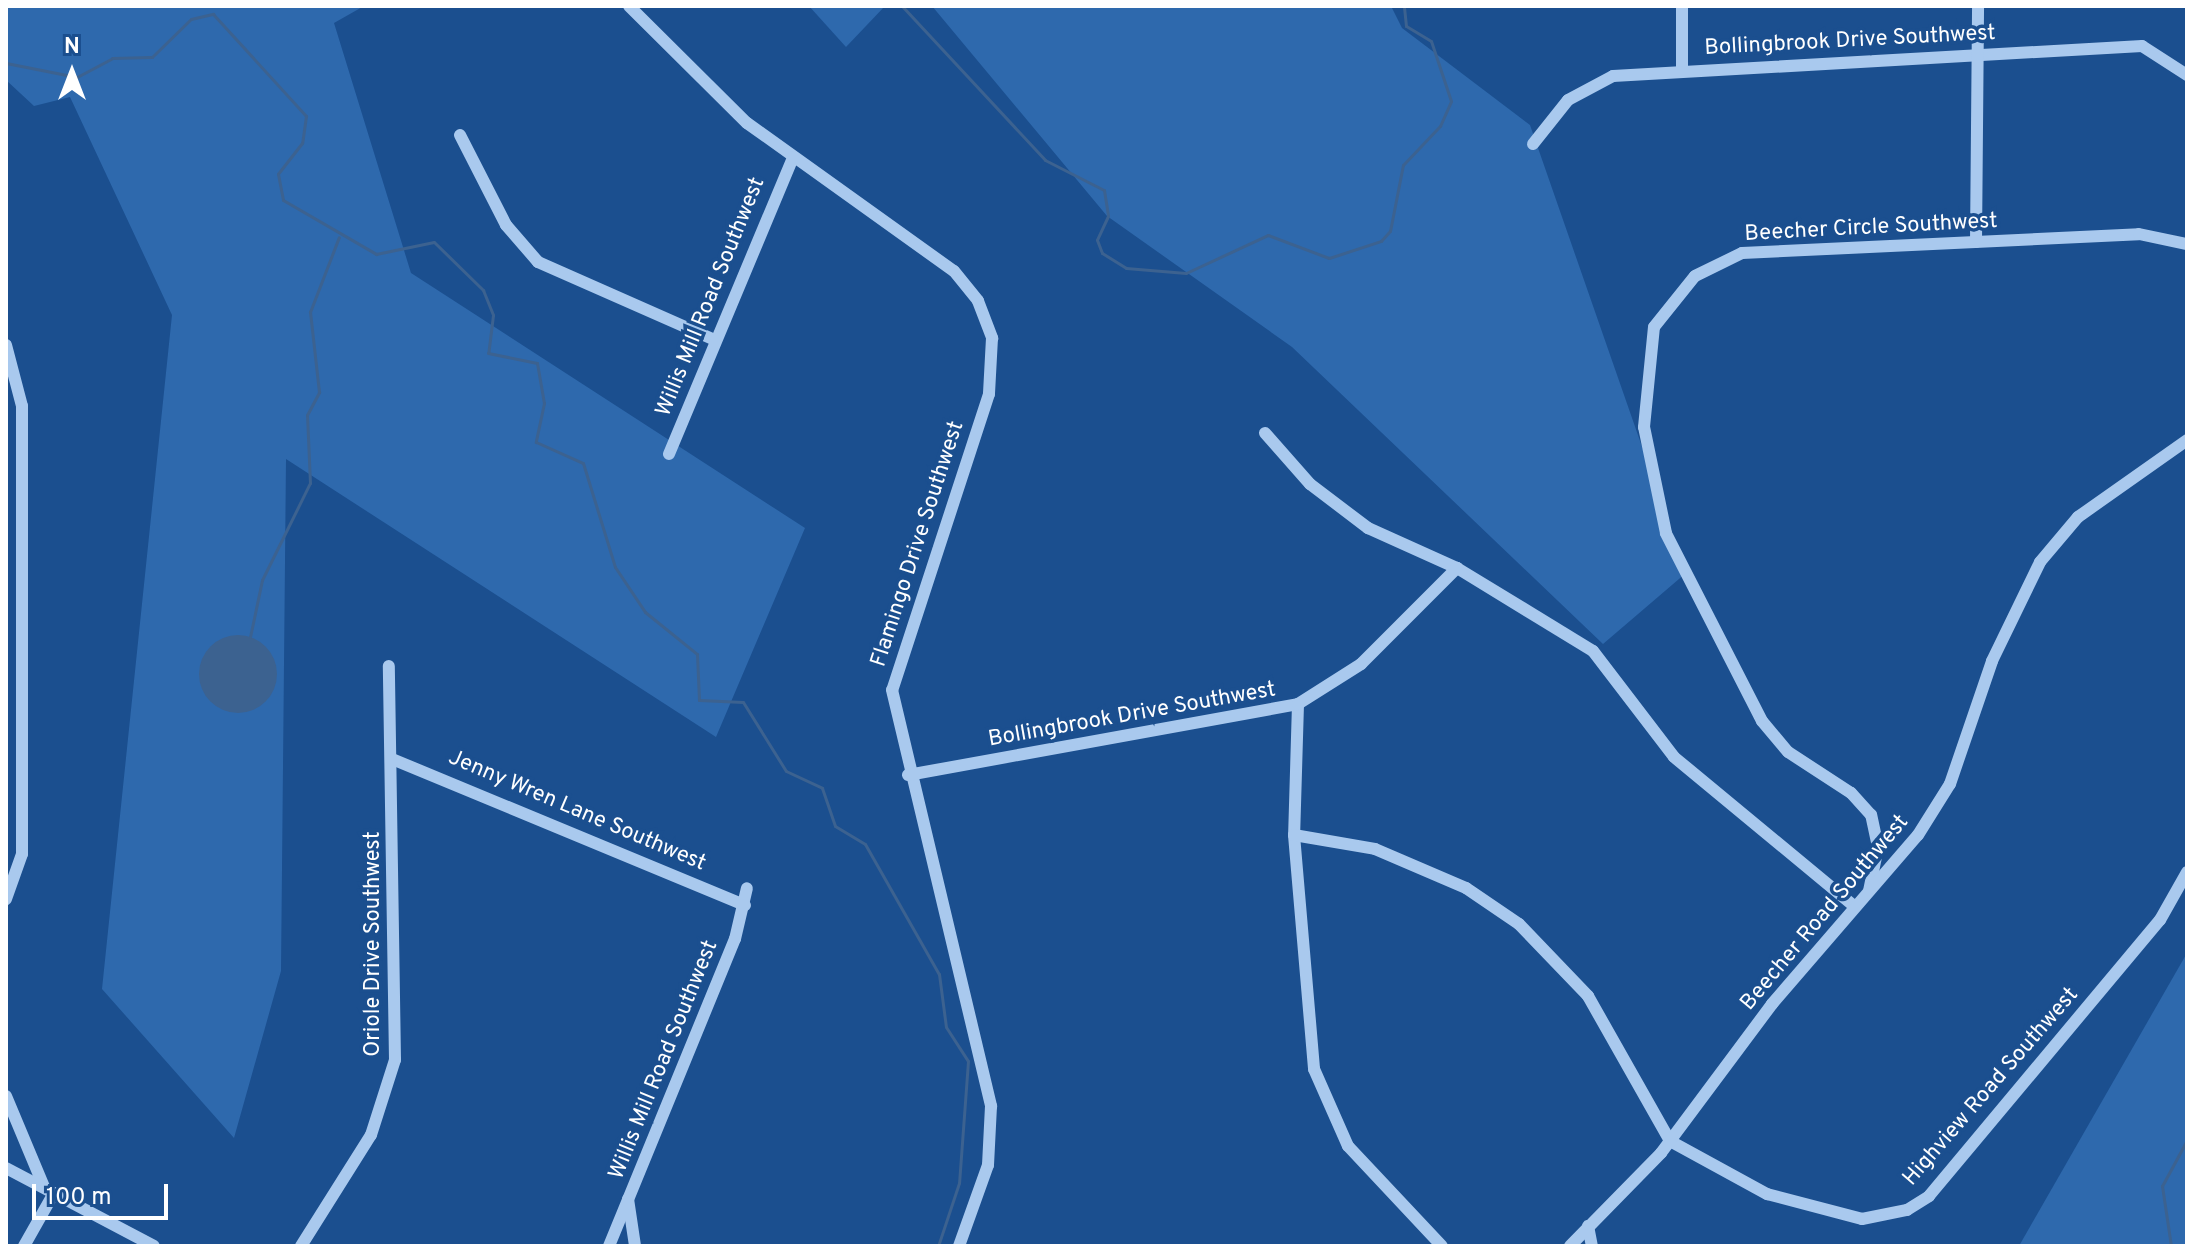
<!DOCTYPE html>
<html>
<head>
<meta charset="utf-8">
<style>
	body { margin:0 }
	#map { position:relative; width:2193px; height:1252px; overflow:hidden; background:#1b4f8f; font-family:Overpass,sans-serif }
	div>[style] { position:absolute }
	.green>* { inset:0; background:#2e69ad }
	.water>* { inset:0; background:#3c6290 }
	.round { border-radius:50% }
	.stream>* { height:3px; margin:-1.5px; padding:0 1.5px; transform-origin:1.5px; border-radius:1.5px; background:#3c6290 }
	.minor>* { height:12px; margin:-6px; padding:0 6px; transform-origin:6px; border-radius:6px; background:#a9c9ee }
	span { translate:-50% -50%; white-space:nowrap; text-align:center; line-height:1.15; -webkit-text-stroke:7px #1b4f8f; paint-order:stroke }
	.street-label { font-size:22px; color:#fff }
	.frame { position:absolute; inset:0; border:8px solid #fff; pointer-events:none }
	.north { position:absolute; left:32px; top:32px; width:80px; height:80px; -webkit-text-stroke:6px #1b4f8f; paint-order:stroke; rotate:0deg; font-size:22px; font-weight:700; line-height:32px; text-align:center; color:#fff }
	.north::after { content:''; display:block; margin:auto; width:28px; height:36px; background:#fff; clip-path:polygon(50% 0,100% 100%,50% 72%,0 100%) }
	.scale { position:absolute; left:32px; top:1184px; width:136px; height:36px; box-sizing:border-box; border:4px solid #fff; border-top:0; padding-left:10px; font-size:24px; line-height:28px; white-space:nowrap; color:#fff; -webkit-text-stroke:6px #1b4f8f; paint-order:stroke }
</style>
</head>
<body>
<div id="map">
	<div class="green">
		<i style="clip-path:polygon(6px 6px,364px 6px,334px 23px,411px 273px,805px 528px,716px 737px,286px 459px,281px 971px,234px 1138px,102px 989px,172px 315px,70px 97px,34px 106px,6px 80px)"></i>
		<i style="clip-path:polygon(809px 6px,885px 6px,846px 47px)"></i>
		<i style="clip-path:polygon(932px 6px,1391px 6px,1402px 28px,1530px 125px,1686px 573px,1603px 644px,1292px 347px,1107px 216px)"></i>
		<i style="clip-path:polygon(2187px 953px,2187px 1246px,2019px 1246px)"></i>
	</div>
	<div class="water">
		<i class="round" style="left:199px;top:635px;width:78px;height:78px"></i>
	</div>
	<div class="stream">
		<i style="left:902px;top:6px;width:210px;rotate:47.1deg"></i>
		<i style="left:1045px;top:160px;width:66px;rotate:27deg"></i>
		<i style="left:1104px;top:190px;width:26px;rotate:81deg"></i>
		<i style="left:1108px;top:216px;width:26px;rotate:115deg"></i>
		<i style="left:1097px;top:240px;width:14px;rotate:69deg"></i>
		<i style="left:1102px;top:253px;width:28px;rotate:32deg"></i>
		<i style="left:1126px;top:268px;width:60px;rotate:4.8deg"></i>
		<i style="left:1186px;top:273px;width:90px;rotate:-24.9deg"></i>
		<i style="left:1268px;top:235px;width:65px;rotate:20.7deg"></i>
		<i style="left:1329px;top:258px;width:55px;rotate:-18.1deg"></i>
		<i style="left:1381px;top:241px;width:13px;rotate:-48deg"></i>
		<i style="left:1390px;top:231px;width:67px;rotate:-78.9deg"></i>
		<i style="left:1403px;top:165px;width:54px;rotate:-46.5deg"></i>
		<i style="left:1440px;top:126px;width:27px;rotate:-66deg"></i>
		<i style="left:1451px;top:101px;width:63px;rotate:-108.4deg"></i>
		<i style="left:1431px;top:41px;width:29px;rotate:-149deg"></i>
		<i style="left:1406px;top:26px;width:20px;rotate:-96deg"></i>
		<i style="left:213px;top:14px;width:138px;rotate:47.6deg"></i>
		<i style="left:306px;top:116px;width:27px;rotate:98deg"></i>
		<i style="left:302px;top:143px;width:39px;rotate:128deg"></i>
		<i style="left:278px;top:174px;width:26px;rotate:79deg"></i>
		<i style="left:283px;top:200px;width:108px;rotate:30.1deg"></i>
		<i style="left:376px;top:254px;width:59px;rotate:-11.7deg"></i>
		<i style="left:434px;top:242px;width:69px;rotate:44.4deg"></i>
		<i style="left:483px;top:290px;width:27px;rotate:68deg"></i>
		<i style="left:493px;top:315px;width:38px;rotate:97deg"></i>
		<i style="left:488px;top:353px;width:50px;rotate:11.5deg"></i>
		<i style="left:537px;top:363px;width:41px;rotate:80.1deg"></i>
		<i style="left:544px;top:403px;width:40px;rotate:102deg"></i>
		<i style="left:536px;top:442px;width:51px;rotate:24.1deg"></i>
		<i style="left:583px;top:463px;width:109px;rotate:72.9deg"></i>
		<i style="left:615px;top:567px;width:54px;rotate:56.3deg"></i>
		<i style="left:645px;top:612px;width:67px;rotate:38.9deg"></i>
		<i style="left:697px;top:654px;width:46px;rotate:87.5deg"></i>
		<i style="left:699px;top:700px;width:44px;rotate:2.6deg"></i>
		<i style="left:743px;top:702px;width:81px;rotate:58.1deg"></i>
		<i style="left:786px;top:771px;width:40px;rotate:25deg"></i>
		<i style="left:822px;top:788px;width:40px;rotate:71.1deg"></i>
		<i style="left:835px;top:826px;width:35px;rotate:31deg"></i>
		<i style="left:865px;top:844px;width:150px;rotate:60.4deg"></i>
		<i style="left:939px;top:974px;width:53px;rotate:82.5deg"></i>
		<i style="left:946px;top:1027px;width:40px;rotate:57.1deg"></i>
		<i style="left:968px;top:1061px;width:122px;rotate:94.2deg"></i>
		<i style="left:959px;top:1183px;width:66px;rotate:108.4deg"></i>
		<i style="left:6px;top:63px;width:72px;rotate:11.2deg"></i>
		<i style="left:77px;top:77px;width:40px;rotate:-28deg"></i>
		<i style="left:112px;top:58px;width:40px;rotate:-1.4deg"></i>
		<i style="left:152px;top:57px;width:54px;rotate:-44.3deg"></i>
		<i style="left:191px;top:19px;width:23px;rotate:-13deg"></i>
		<i style="left:250px;top:637px;width:58px;rotate:-78.1deg"></i>
		<i style="left:262px;top:580px;width:108px;rotate:-63.7deg"></i>
		<i style="left:310px;top:483px;width:68px;rotate:-92.5deg"></i>
		<i style="left:307px;top:415px;width:26px;rotate:-62deg"></i>
		<i style="left:319px;top:392px;width:81px;rotate:-96.4deg"></i>
		<i style="left:310px;top:312px;width:80px;rotate:-68.9deg"></i>
		<i style="left:2171px;top:1246px;width:61px;rotate:-98.5deg"></i>
		<i style="left:2162px;top:1186px;width:52px;rotate:-61.5deg"></i>
	</div>
	<div class="minor">
		<i style="left:629px;top:6px;width:166px;rotate:44.8deg"></i>
		<i style="left:747px;top:123px;width:254px;rotate:35.6deg"></i>
		<i style="left:954px;top:271px;width:38px;rotate:51deg"></i>
		<i style="left:978px;top:301px;width:40px;rotate:69deg"></i>
		<i style="left:992px;top:338px;width:56px;rotate:93.1deg"></i>
		<i style="left:989px;top:394px;width:311px;rotate:108.1deg"></i>
		<i style="left:892px;top:690px;width:428px;rotate:76.6deg"></i>
		<i style="left:991px;top:1106px;width:59px;rotate:92.9deg"></i>
		<i style="left:988px;top:1165px;width:86px;rotate:109.7deg"></i>
		<i style="left:1682px;top:6px;width:63px;rotate:90deg"></i>
		<i style="left:460px;top:135px;width:101px;rotate:62.9deg"></i>
		<i style="left:506px;top:225px;width:49px;rotate:49.1deg"></i>
		<i style="left:538px;top:262px;width:193px;rotate:23.8deg"></i>
		<i style="left:1533px;top:144px;width:56px;rotate:-51.5deg"></i>
		<i style="left:1568px;top:100px;width:51px;rotate:-28.1deg"></i>
		<i style="left:1613px;top:76px;width:530px;rotate:-3.25deg"></i>
		<i style="left:2142px;top:46px;width:54px;rotate:32.8deg"></i>
		<i style="left:1976px;top:242px;width:236px;rotate:-89.5deg"></i>
		<i style="left:6px;top:345px;width:63px;rotate:75.3deg"></i>
		<i style="left:22px;top:406px;width:448px;rotate:90deg"></i>
		<i style="left:22px;top:854px;width:48px;rotate:109.6deg"></i>
		<i style="left:1265px;top:433px;width:68px;rotate:48.6deg"></i>
		<i style="left:1310px;top:484px;width:73px;rotate:37.2deg"></i>
		<i style="left:1368px;top:528px;width:98px;rotate:24.2deg"></i>
		<i style="left:1457px;top:568px;width:159px;rotate:31.4deg"></i>
		<i style="left:1593px;top:651px;width:133px;rotate:52.6deg"></i>
		<i style="left:1674px;top:757px;width:235px;rotate:39.6deg"></i>
		<i style="left:669px;top:454px;width:322px;rotate:-67.3deg"></i>
		<i style="left:1298px;top:704px;width:131px;rotate:91.7deg"></i>
		<i style="left:1294px;top:835px;width:235px;rotate:85.1deg"></i>
		<i style="left:1314px;top:1069px;width:84px;rotate:66.2deg"></i>
		<i style="left:1348px;top:1146px;width:137px;rotate:46.8deg"></i>
		<i style="left:392px;top:759px;width:382px;rotate:22.5deg"></i>
		<i style="left:908px;top:775px;width:396px;rotate:-10.3deg"></i>
		<i style="left:1298px;top:704px;width:75px;rotate:-32.4deg"></i>
		<i style="left:1361px;top:664px;width:136px;rotate:-45deg"></i>
		<i style="left:1294px;top:835px;width:82px;rotate:9.8deg"></i>
		<i style="left:1375px;top:849px;width:99px;rotate:23.2deg"></i>
		<i style="left:1466px;top:888px;width:64px;rotate:34.2deg"></i>
		<i style="left:1519px;top:924px;width:100px;rotate:46.2deg"></i>
		<i style="left:1588px;top:996px;width:167px;rotate:60.5deg"></i>
		<i style="left:1670px;top:1141px;width:111px;rotate:28.7deg"></i>
		<i style="left:1767px;top:1194px;width:98px;rotate:14.7deg"></i>
		<i style="left:1862px;top:1219px;width:46px;rotate:-11.3deg"></i>
		<i style="left:1907px;top:1210px;width:26px;rotate:-32deg"></i>
		<i style="left:1929px;top:1196px;width:360px;rotate:-50.1deg"></i>
		<i style="left:2160px;top:920px;width:55px;rotate:-60.6deg"></i>
		<i style="left:1869px;top:891px;width:45px;rotate:-78.4deg"></i>
		<i style="left:1878px;top:847px;width:33px;rotate:-102deg"></i>
		<i style="left:1871px;top:815px;width:30px;rotate:-132deg"></i>
		<i style="left:1851px;top:793px;width:75px;rotate:-146.9deg"></i>
		<i style="left:1788px;top:752px;width:40px;rotate:-130deg"></i>
		<i style="left:1762px;top:721px;width:211px;rotate:-117.1deg"></i>
		<i style="left:1666px;top:533px;width:108px;rotate:-101.7deg"></i>
		<i style="left:1644px;top:427px;width:100px;rotate:-84.3deg"></i>
		<i style="left:1654px;top:327px;width:65px;rotate:-51.2deg"></i>
		<i style="left:1695px;top:276px;width:52px;rotate:-26.1deg"></i>
		<i style="left:1742px;top:253px;width:397px;rotate:-2.7deg"></i>
		<i style="left:2139px;top:234px;width:49px;rotate:11.8deg"></i>
		<i style="left:6px;top:1096px;width:99px;rotate:67.3deg"></i>
		<i style="left:6px;top:1168px;width:167px;rotate:27.8deg"></i>
		<i style="left:628px;top:1199px;width:48px;rotate:81.5deg"></i>
		<i style="left:1588px;top:1226px;width:20px;rotate:79deg"></i>
		<i style="left:24px;top:1246px;width:61px;rotate:-60.5deg"></i>
		<i style="left:301px;top:1246px;width:131px;rotate:-57.8deg"></i>
		<i style="left:371px;top:1135px;width:79px;rotate:-72.3deg"></i>
		<i style="left:395px;top:1060px;width:394px;rotate:-90.9deg"></i>
		<i style="left:609px;top:1246px;width:332px;rotate:-67.7deg"></i>
		<i style="left:735px;top:939px;width:52px;rotate:-76.8deg"></i>
		<i style="left:1570px;top:1246px;width:130px;rotate:-45.6deg"></i>
		<i style="left:1661px;top:1153px;width:186px;rotate:-53.3deg"></i>
		<i style="left:1772px;top:1004px;width:223px;rotate:-49.2deg"></i>
		<i style="left:1918px;top:835px;width:60px;rotate:-57.9deg"></i>
		<i style="left:1950px;top:784px;width:130px;rotate:-71.1deg"></i>
		<i style="left:1992px;top:661px;width:110px;rotate:-64.1deg"></i>
		<i style="left:2040px;top:562px;width:59px;rotate:-49.8deg"></i>
		<i style="left:2078px;top:517px;width:133px;rotate:-35.2deg"></i>
	</div>
	<div class="street-label">
		<span style="left:1850px;top:41px;rotate:-3deg">Bollingbrook Drive Southwest</span>
		<span style="left:1871px;top:228px;rotate:-3deg">Beecher Circle Southwest</span>
		<span style="left:711px;top:297px;rotate:-68deg">Willis Mill Road Southwest</span>
		<span style="left:918px;top:544px;rotate:-72deg">Flamingo Drive Southwest</span>
		<span style="left:1132px;top:715px;rotate:-10deg">Bollingbrook Drive Southwest</span>
		<span style="left:577px;top:811px;rotate:23deg">Jenny Wren Lane Southwest</span>
		<span style="left:1825px;top:913px;rotate:-50deg">Beecher Road Southwest</span>
		<span style="left:374px;top:944px;rotate:-90deg">Oriole Drive Southwest</span>
		<span style="left:664px;top:1060px;rotate:-68deg">Willis Mill Road Southwest</span>
		<span style="left:1991px;top:1087px;rotate:-49deg">Highview Road Southwest</span>
	</div>
	<div class="frame"></div>
	<div class="north">N</div>
	<div class="scale">100 m</div>
</div>
</body>
</html>
